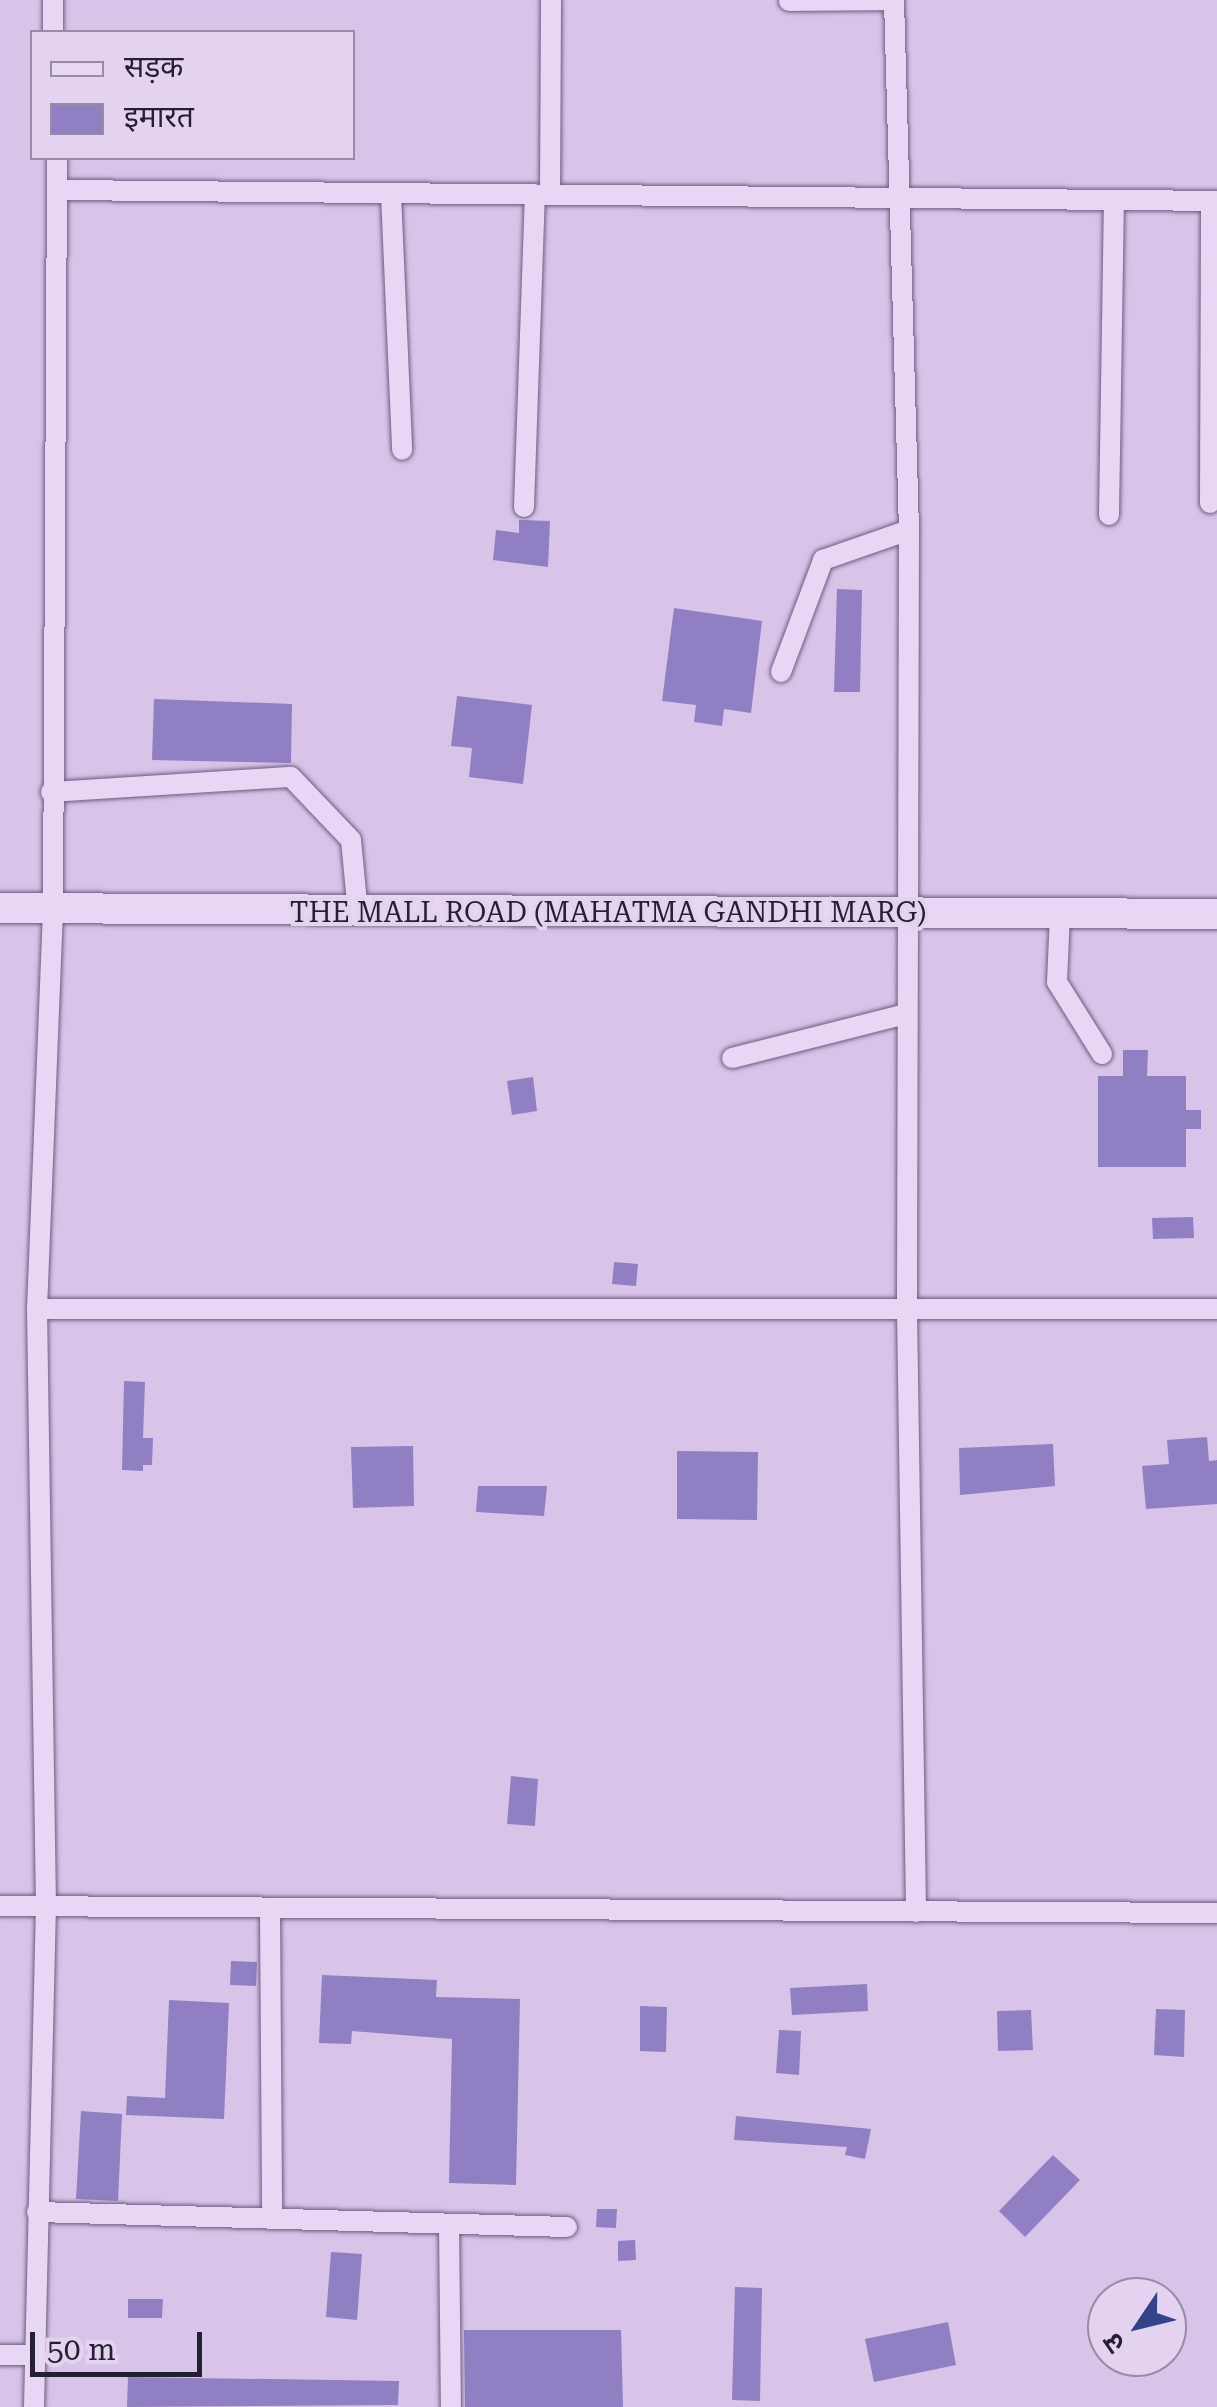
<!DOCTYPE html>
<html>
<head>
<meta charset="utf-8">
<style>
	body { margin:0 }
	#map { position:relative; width:1217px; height:2407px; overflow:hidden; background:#d8c4e8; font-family:"Roboto Serif","Noto Sans Devanagari",serif }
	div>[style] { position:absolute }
	.building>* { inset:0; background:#907fc2 }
	.roads { filter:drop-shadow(0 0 2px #6a5d81) drop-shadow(0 0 2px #6a5d81) }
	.street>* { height:20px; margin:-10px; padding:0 10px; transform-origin:10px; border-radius:10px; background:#e7d7f4 }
	.secondary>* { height:30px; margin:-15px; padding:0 15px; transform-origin:15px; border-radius:15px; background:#e7d7f4 }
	span { translate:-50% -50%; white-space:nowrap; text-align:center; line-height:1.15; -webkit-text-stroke:8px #e3d3f1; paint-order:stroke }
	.street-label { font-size:28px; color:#251f33 }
	.legend { position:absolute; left:30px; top:30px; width:325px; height:130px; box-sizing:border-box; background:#e3d3f1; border:2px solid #978ba5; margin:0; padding:12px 18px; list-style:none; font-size:30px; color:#251f33 }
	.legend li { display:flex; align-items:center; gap:20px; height:50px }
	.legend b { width:50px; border:2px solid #978ba5 }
	.north { position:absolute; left:1087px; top:2277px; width:100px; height:100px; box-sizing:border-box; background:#e3d3f1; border:2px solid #978ba5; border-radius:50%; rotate:235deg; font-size:28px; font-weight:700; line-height:40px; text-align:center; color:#251f33 }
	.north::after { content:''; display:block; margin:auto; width:35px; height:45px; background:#344288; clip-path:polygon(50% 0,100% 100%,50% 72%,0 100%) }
	.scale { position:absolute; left:30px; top:2332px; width:172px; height:45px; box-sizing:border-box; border:5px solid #251f33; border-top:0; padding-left:12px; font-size:30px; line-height:35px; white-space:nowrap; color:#251f33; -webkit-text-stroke:8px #e3d3f1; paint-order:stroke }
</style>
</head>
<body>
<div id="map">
	<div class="building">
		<i style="clip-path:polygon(519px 520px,550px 521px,548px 567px,493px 560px,496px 530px,519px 533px)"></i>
		<i style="clip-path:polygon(837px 589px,862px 590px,860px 692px,834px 692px)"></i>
		<i style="clip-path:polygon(674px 608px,762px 621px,751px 713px,724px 709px,722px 726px,694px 722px,696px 705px,662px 701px)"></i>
		<i style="clip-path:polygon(457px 696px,532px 705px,523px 784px,469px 777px,472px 748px,451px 746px)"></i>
		<i style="clip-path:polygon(154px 699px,292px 704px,291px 763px,152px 760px)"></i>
		<i style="clip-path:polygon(1123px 1050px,1148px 1050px,1147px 1076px,1186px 1076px,1186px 1110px,1201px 1110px,1201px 1129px,1186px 1129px,1186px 1167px,1098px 1167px,1098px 1076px,1123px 1076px)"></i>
		<i style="clip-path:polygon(533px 1077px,537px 1111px,512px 1115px,507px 1081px)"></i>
		<i style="clip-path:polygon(1193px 1217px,1194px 1238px,1153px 1239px,1152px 1218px)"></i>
		<i style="clip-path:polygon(614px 1262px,638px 1264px,636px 1286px,612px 1284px)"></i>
		<i style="clip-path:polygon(124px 1381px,145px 1382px,143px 1438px,153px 1438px,152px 1465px,143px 1465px,143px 1471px,122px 1470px)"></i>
		<i style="clip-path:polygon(1207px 1437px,1209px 1461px,1217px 1460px,1217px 1504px,1146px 1509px,1142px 1466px,1169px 1464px,1167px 1440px)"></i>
		<i style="clip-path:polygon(1053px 1444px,1055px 1486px,960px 1495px,959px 1448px)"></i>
		<i style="clip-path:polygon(413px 1446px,414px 1506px,353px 1508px,351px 1447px)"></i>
		<i style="clip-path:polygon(677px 1451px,758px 1452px,757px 1520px,677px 1519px)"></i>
		<i style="clip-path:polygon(478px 1486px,547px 1486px,544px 1516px,476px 1512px)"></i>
		<i style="clip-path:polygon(511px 1776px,538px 1779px,535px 1826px,507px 1824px)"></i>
		<i style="clip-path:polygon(231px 1961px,257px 1962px,256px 1986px,230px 1985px)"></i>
		<i style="clip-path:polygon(322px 1975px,437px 1980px,436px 1997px,520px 1999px,516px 2185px,449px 2183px,452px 2039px,352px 2031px,351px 2044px,319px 2043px)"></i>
		<i style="clip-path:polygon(867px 1984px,868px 2011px,792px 2015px,790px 1988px)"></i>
		<i style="clip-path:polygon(169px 2000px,229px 2003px,224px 2119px,126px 2115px,127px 2096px,165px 2098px)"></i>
		<i style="clip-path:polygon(640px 2006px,667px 2007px,666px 2052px,640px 2051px)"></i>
		<i style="clip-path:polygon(1156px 2009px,1185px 2010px,1184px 2057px,1154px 2055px)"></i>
		<i style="clip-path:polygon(1031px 2010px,1033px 2050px,998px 2051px,997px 2011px)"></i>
		<i style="clip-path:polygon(779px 2030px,801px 2031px,799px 2075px,776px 2073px)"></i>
		<i style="clip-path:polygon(81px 2111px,122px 2114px,118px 2201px,76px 2199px)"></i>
		<i style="clip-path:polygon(736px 2116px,871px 2129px,865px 2159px,845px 2155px,847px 2147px,734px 2140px)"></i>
		<i style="clip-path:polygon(1053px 2155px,1080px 2180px,1025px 2237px,999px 2211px)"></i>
		<i style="clip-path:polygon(597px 2209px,617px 2209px,616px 2228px,596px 2227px)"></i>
		<i style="clip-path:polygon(635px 2240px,636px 2260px,618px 2261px,618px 2241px)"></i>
		<i style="clip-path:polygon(331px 2252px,362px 2254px,357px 2320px,326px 2317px)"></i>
		<i style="clip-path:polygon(735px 2287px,762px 2288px,760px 2401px,732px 2400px)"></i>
		<i style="clip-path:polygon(128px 2299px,163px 2299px,162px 2318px,128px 2318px)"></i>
		<i style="clip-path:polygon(948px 2322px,956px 2365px,874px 2382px,865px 2339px)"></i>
		<i style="clip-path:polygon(464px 2330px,621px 2330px,623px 2407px,465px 2407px)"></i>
		<i style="clip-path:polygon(128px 2377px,399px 2381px,398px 2405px,127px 2407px)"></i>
	</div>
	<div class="roads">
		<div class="street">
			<i style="left:53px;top:0;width:32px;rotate:90deg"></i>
			<i style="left:894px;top:0;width:530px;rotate:88.38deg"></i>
			<i style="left:909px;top:530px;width:780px;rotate:90.15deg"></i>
			<i style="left:907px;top:1310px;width:602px;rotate:89.14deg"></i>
			<i style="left:789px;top:1px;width:105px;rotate:-0.5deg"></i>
			<i style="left:58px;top:190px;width:1159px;rotate:0.54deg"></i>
			<i style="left:391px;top:194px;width:256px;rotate:87.5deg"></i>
			<i style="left:550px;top:195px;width:195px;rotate:-89.7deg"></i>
			<i style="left:1210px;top:503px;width:302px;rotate:-89.8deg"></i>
			<i style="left:524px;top:507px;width:313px;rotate:-88deg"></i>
			<i style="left:1109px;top:515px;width:315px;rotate:-89.1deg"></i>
			<i style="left:781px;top:672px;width:120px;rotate:-69.4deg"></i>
			<i style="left:823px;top:560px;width:91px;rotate:-19.2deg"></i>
			<i style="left:51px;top:792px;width:240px;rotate:-3.6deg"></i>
			<i style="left:291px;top:777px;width:87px;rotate:46.4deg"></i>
			<i style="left:351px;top:840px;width:73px;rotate:84.5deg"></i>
			<i style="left:1060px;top:914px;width:68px;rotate:92.5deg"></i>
			<i style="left:1057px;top:982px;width:85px;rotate:58deg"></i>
			<i style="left:732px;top:1058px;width:179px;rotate:-14.2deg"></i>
			<i style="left:37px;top:1309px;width:1180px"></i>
			<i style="left:0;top:1906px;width:1217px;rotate:0.33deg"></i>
			<i style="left:270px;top:1912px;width:307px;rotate:89.6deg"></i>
			<i style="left:37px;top:2212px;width:530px;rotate:1.62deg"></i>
			<i style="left:449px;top:2224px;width:183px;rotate:89.4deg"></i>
			<i style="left:0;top:2355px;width:36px"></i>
			<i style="left:34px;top:2407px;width:500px;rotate:-88.63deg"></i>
			<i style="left:46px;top:1907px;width:598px;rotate:-90.86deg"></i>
			<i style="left:37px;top:1309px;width:401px;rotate:-87.7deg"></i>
			<i style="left:53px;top:908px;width:750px;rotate:-89.69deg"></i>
		</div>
		<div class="secondary">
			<i style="left:0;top:908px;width:1217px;rotate:0.28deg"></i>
		</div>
	</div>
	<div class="street-label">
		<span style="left:608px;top:913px">THE MALL ROAD (MAHATMA GANDHI MARG)</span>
	</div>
	<ul class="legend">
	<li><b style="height:12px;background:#e7d7f4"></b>सड़क</li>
	<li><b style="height:28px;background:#907fc2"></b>इमारत</li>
	</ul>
	<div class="north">उ</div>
	<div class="scale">50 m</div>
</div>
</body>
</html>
